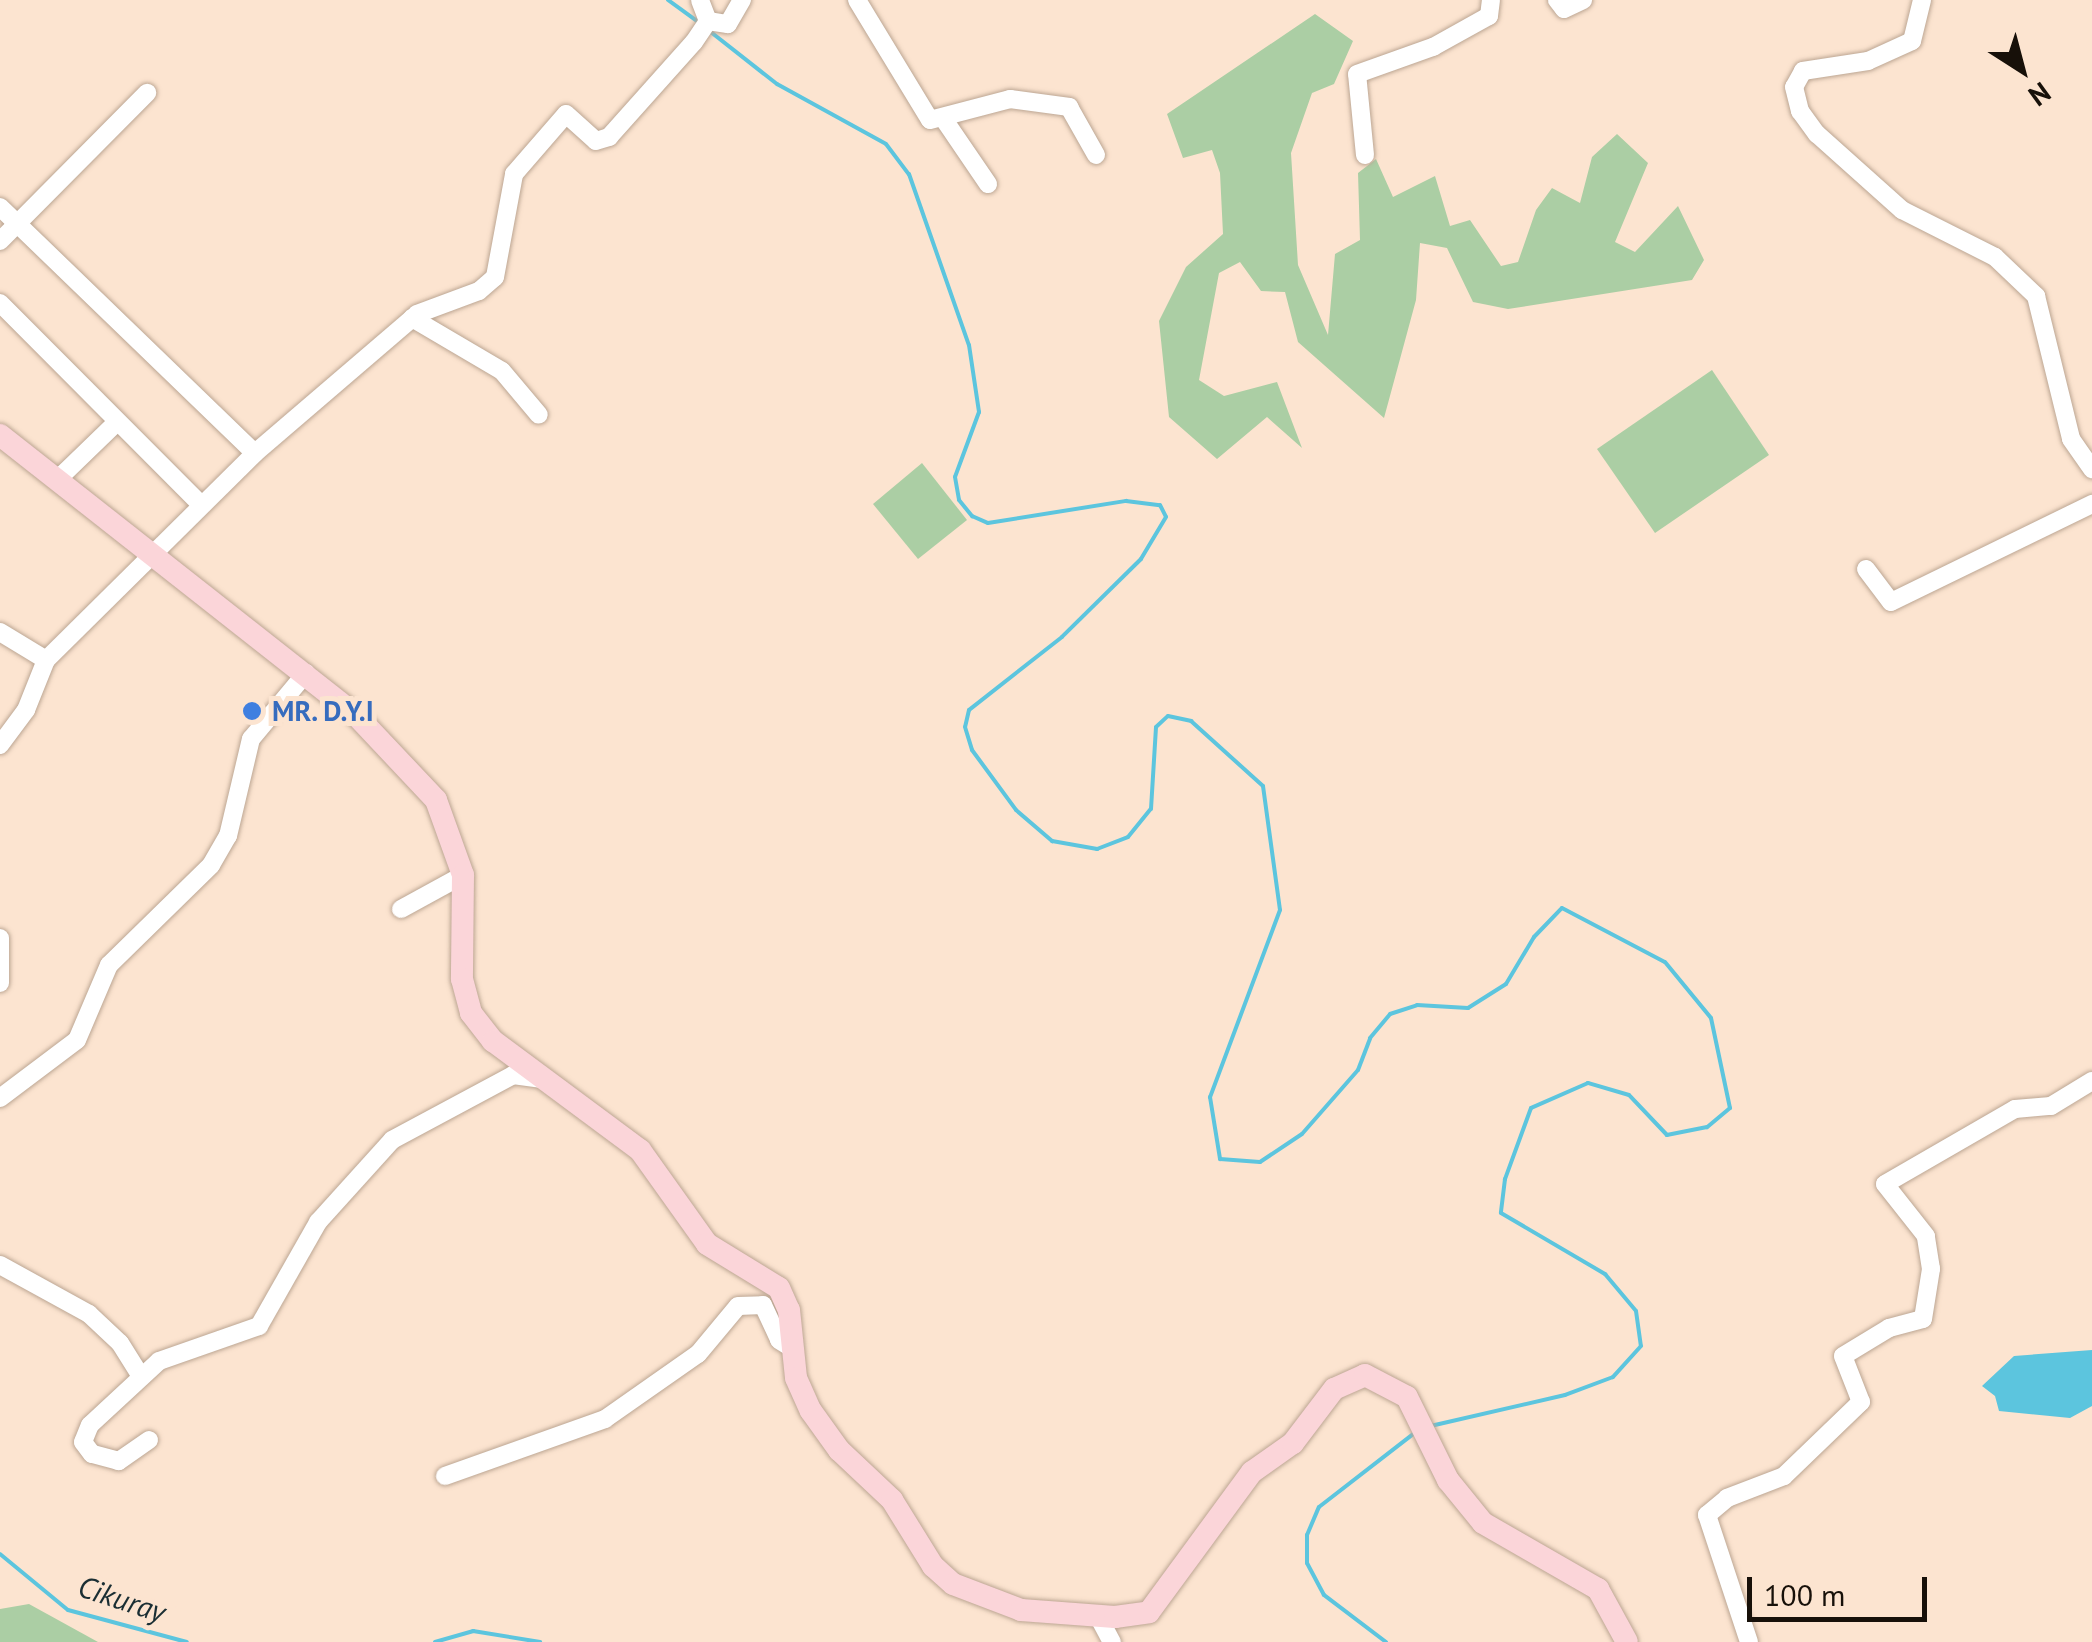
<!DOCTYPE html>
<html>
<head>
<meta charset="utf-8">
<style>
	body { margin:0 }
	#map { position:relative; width:2092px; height:1642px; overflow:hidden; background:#fce4d0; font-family:"PT Sans",sans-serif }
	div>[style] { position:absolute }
	.green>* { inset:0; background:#abcea4 }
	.water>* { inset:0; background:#5cc5de }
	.stream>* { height:4px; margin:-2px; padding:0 2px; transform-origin:2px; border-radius:2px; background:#5cc5de }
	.roads { filter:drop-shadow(0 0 2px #bca693) drop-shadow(0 0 2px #bca693) }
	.minor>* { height:18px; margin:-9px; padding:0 9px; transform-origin:9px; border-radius:9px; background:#fff }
	.major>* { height:22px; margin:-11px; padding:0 11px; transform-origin:11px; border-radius:11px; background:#fbd5d9 }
	.dots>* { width:28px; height:28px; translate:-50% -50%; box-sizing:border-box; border:5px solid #fce4d0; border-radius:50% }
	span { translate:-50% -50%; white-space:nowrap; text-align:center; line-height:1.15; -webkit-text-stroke:10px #fce4d0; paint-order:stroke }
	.shop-label { font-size:28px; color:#366cbe; font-weight:700 }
	.left { translate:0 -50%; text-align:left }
	.water-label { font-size:30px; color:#1a2e33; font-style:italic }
	.north { position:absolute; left:1972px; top:20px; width:100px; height:100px; -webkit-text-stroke:8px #fce4d0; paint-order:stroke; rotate:144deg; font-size:28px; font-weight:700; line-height:40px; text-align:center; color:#171009 }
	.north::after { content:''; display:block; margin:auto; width:35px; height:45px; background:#171009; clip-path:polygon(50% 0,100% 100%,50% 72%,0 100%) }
	.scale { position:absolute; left:1747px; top:1577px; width:180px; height:45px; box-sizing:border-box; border:5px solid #171009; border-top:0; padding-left:12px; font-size:30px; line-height:35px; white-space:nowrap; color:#171009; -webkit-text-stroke:8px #fce4d0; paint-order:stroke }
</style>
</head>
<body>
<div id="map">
	<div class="green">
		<i style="clip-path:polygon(1315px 14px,1353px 41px,1334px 84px,1312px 93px,1291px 153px,1298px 265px,1328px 335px,1335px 254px,1360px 240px,1358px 173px,1376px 159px,1393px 197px,1435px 176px,1450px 226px,1470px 220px,1501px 266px,1518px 262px,1536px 210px,1552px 188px,1580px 203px,1592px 157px,1617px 134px,1648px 163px,1615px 242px,1635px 252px,1678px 206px,1704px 260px,1692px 280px,1508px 309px,1473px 302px,1447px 248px,1420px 243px,1416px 300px,1384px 418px,1298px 342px,1285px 292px,1261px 291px,1240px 262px,1219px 273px,1199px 380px,1224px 396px,1277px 382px,1302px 448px,1267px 417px,1217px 459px,1169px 417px,1159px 321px,1186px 267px,1223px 234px,1220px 173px,1212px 150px,1183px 158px,1167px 114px)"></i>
		<i style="clip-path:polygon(1712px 370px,1769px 455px,1655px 533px,1597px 449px)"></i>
		<i style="clip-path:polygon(922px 463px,967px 520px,918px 559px,873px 504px)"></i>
		<i style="clip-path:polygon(29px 1604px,98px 1642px,0 1642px,0 1609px)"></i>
	</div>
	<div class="water">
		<i style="clip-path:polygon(2092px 1350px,2092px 1406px,2070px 1418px,1999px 1411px,1995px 1396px,1982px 1386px,2014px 1356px)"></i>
	</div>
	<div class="stream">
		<i style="left:668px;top:0;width:39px;rotate:36deg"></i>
		<i style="left:707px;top:29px;width:89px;rotate:38.2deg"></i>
		<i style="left:777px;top:84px;width:124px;rotate:28.8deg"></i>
		<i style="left:886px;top:144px;width:38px;rotate:53deg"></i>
		<i style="left:909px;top:174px;width:181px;rotate:70.7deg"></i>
		<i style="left:969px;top:345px;width:68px;rotate:81.5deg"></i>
		<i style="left:979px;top:412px;width:69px;rotate:110.3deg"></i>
		<i style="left:955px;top:477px;width:23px;rotate:80deg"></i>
		<i style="left:959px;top:500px;width:21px;rotate:51deg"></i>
		<i style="left:972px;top:516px;width:17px;rotate:24deg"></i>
		<i style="left:988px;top:523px;width:140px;rotate:-9.1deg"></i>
		<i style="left:1126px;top:501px;width:34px;rotate:7deg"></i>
		<i style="left:1160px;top:505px;width:13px;rotate:63deg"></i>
		<i style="left:1166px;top:517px;width:49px;rotate:120.8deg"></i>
		<i style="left:1141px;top:559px;width:111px;rotate:135.4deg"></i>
		<i style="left:1062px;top:637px;width:118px;rotate:141.9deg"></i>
		<i style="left:969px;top:710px;width:17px;rotate:103deg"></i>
		<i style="left:965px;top:727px;width:24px;rotate:73deg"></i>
		<i style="left:972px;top:750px;width:74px;rotate:53.7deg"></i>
		<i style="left:1016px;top:810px;width:48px;rotate:40.7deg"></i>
		<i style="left:1052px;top:841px;width:46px;rotate:10.1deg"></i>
		<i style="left:1097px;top:849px;width:33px;rotate:-21deg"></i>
		<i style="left:1128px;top:837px;width:36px;rotate:-51deg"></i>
		<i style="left:1151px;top:809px;width:82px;rotate:-86.5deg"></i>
		<i style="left:1156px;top:727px;width:16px;rotate:-43deg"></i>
		<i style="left:1168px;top:716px;width:24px;rotate:12deg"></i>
		<i style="left:1191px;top:721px;width:97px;rotate:42.1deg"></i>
		<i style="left:1263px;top:786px;width:125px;rotate:82.2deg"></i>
		<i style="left:1280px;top:910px;width:200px;rotate:110.5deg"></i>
		<i style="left:1210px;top:1097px;width:63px;rotate:80.8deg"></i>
		<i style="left:1220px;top:1159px;width:40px;rotate:4.3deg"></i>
		<i style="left:1260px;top:1162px;width:50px;rotate:-33.7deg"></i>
		<i style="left:1302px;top:1134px;width:85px;rotate:-48.8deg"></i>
		<i style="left:1358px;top:1070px;width:34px;rotate:-69deg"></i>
		<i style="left:1370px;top:1038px;width:31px;rotate:-50deg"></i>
		<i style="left:1390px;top:1014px;width:28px;rotate:-18deg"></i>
		<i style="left:1417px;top:1005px;width:51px;rotate:3.4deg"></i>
		<i style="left:1468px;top:1008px;width:45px;rotate:-32.3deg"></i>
		<i style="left:1506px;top:984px;width:55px;rotate:-59.2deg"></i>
		<i style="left:1534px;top:937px;width:40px;rotate:-46deg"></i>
		<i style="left:1562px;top:908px;width:116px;rotate:27.7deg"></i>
		<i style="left:1665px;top:962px;width:72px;rotate:50.6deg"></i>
		<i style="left:1711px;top:1018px;width:92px;rotate:78.1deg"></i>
		<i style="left:1730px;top:1108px;width:30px;rotate:140deg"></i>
		<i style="left:1707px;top:1127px;width:41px;rotate:168.7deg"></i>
		<i style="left:1667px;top:1135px;width:55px;rotate:-133.5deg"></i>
		<i style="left:1629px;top:1095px;width:43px;rotate:-163.7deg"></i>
		<i style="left:1588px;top:1083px;width:62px;rotate:156.3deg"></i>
		<i style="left:1531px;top:1108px;width:76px;rotate:110.1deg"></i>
		<i style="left:1505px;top:1179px;width:34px;rotate:97deg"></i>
		<i style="left:1501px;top:1213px;width:121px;rotate:30.4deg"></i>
		<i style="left:1605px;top:1274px;width:48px;rotate:50deg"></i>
		<i style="left:1636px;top:1311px;width:35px;rotate:82deg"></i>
		<i style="left:1641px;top:1346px;width:42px;rotate:132.1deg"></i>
		<i style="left:1613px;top:1377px;width:51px;rotate:159.4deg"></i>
		<i style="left:1565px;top:1395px;width:138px;rotate:167deg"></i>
		<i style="left:0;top:1554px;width:88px;rotate:39.5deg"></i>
		<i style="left:68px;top:1610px;width:123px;rotate:15.1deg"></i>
		<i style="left:435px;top:1642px;width:40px;rotate:-16deg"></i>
		<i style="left:473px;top:1631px;width:68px;rotate:9.3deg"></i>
		<i style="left:1386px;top:1642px;width:78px;rotate:-142.8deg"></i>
		<i style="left:1324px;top:1595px;width:36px;rotate:-118deg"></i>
		<i style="left:1307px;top:1563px;width:28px;rotate:-90deg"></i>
		<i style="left:1307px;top:1535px;width:30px;rotate:-67deg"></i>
		<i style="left:1319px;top:1507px;width:119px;rotate:-37.8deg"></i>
	</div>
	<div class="roads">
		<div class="minor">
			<i style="left:857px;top:0;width:140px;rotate:58.7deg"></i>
			<i style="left:930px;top:120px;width:83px;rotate:-14.7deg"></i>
			<i style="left:1010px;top:99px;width:60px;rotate:7.7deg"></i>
			<i style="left:1069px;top:107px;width:55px;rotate:60.6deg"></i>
			<i style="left:1557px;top:0;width:11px;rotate:52deg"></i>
			<i style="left:1564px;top:9px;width:21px;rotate:-25deg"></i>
			<i style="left:1922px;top:0;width:42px;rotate:103.7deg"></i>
			<i style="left:1912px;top:41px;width:48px;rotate:155.6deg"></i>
			<i style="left:1868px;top:61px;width:66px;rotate:171.3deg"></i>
			<i style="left:1803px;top:71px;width:18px;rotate:119deg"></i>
			<i style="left:1794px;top:87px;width:25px;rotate:76deg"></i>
			<i style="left:1800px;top:111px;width:29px;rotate:54deg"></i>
			<i style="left:1817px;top:134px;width:114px;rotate:41.8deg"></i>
			<i style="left:1902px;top:210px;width:104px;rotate:26.8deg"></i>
			<i style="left:1995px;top:257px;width:57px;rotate:43.6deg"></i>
			<i style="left:2036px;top:296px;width:147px;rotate:76.2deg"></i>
			<i style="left:2071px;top:439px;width:37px;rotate:55deg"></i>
			<i style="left:708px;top:21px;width:20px;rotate:9deg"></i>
			<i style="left:728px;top:24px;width:28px;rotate:-60deg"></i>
			<i style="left:943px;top:118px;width:80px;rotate:55.7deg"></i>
			<i style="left:1365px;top:155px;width:81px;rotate:-95.6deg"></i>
			<i style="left:1357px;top:74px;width:81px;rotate:-19.6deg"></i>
			<i style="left:1433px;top:47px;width:64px;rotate:-29deg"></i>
			<i style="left:1489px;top:16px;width:16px;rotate:-83deg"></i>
			<i style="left:0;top:207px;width:354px;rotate:44deg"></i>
			<i style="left:0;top:241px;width:209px;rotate:-45.2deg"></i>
			<i style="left:0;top:303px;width:285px;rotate:45.1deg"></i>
			<i style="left:412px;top:318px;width:104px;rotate:30.5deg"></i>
			<i style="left:502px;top:371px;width:57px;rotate:49.9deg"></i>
			<i style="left:57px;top:480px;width:83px;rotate:-44deg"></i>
			<i style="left:1866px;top:569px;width:41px;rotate:52.9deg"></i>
			<i style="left:1891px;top:602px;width:224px;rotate:-26deg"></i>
			<i style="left:0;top:632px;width:54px;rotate:31.3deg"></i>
			<i style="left:0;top:745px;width:44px;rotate:-53.4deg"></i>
			<i style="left:26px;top:710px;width:54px;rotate:-68.2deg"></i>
			<i style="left:46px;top:660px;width:294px;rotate:-44.7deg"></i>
			<i style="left:255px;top:453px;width:213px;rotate:-40.6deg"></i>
			<i style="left:417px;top:314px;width:66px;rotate:-20.4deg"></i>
			<i style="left:479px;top:291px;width:21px;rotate:-41deg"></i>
			<i style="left:495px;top:277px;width:105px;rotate:-79.5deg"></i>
			<i style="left:514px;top:174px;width:79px;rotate:-49.1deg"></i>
			<i style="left:566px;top:114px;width:40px;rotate:42deg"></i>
			<i style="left:596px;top:141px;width:14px;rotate:-17deg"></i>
			<i style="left:609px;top:137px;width:127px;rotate:-48.2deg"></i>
			<i style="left:694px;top:42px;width:25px;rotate:-56deg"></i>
			<i style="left:708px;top:21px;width:22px;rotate:-111deg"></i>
			<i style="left:401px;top:909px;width:71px;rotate:-28.7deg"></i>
			<i style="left:0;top:938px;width:45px;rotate:90deg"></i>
			<i style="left:0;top:1098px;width:96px;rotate:-37deg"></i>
			<i style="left:77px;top:1040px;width:82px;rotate:-66.9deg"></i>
			<i style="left:109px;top:965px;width:143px;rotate:-44.4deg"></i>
			<i style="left:211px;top:865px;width:34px;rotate:-60deg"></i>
			<i style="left:228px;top:836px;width:100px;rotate:-76.7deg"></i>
			<i style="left:251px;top:739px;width:86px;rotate:-50.2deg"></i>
			<i style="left:0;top:1265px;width:102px;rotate:28.8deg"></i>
			<i style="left:89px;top:1314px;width:42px;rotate:43.1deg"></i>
			<i style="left:120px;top:1343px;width:39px;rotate:58deg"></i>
			<i style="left:149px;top:1440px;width:37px;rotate:145deg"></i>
			<i style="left:119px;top:1461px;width:28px;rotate:-165deg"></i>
			<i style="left:92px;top:1454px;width:15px;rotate:-127deg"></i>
			<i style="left:83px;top:1442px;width:18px;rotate:-68deg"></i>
			<i style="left:90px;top:1425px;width:94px;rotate:-42.8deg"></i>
			<i style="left:159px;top:1361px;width:106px;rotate:-19.3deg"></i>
			<i style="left:259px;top:1326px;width:120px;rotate:-60.4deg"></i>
			<i style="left:318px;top:1222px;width:110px;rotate:-47.9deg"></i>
			<i style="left:392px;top:1140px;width:137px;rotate:-28.2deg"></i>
			<i style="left:513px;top:1075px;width:28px;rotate:8deg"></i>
			<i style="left:445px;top:1476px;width:170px;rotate:-19.6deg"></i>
			<i style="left:605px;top:1419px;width:113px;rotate:-35deg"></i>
			<i style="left:698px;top:1354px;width:62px;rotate:-50.2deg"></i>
			<i style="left:738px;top:1306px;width:25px;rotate:-2deg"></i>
			<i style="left:763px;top:1305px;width:38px;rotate:65deg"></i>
			<i style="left:779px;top:1340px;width:13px;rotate:32deg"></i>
			<i style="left:1098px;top:1616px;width:30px;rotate:62deg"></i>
			<i style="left:1749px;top:1642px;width:134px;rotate:-108.3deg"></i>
			<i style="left:1707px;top:1515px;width:26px;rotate:-40deg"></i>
			<i style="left:1727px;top:1498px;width:61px;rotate:-21.1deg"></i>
			<i style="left:1784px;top:1476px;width:107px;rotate:-43.9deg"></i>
			<i style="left:1861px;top:1402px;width:49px;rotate:-111.4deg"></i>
			<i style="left:1843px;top:1356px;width:54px;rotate:-31.3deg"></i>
			<i style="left:1889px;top:1328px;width:35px;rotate:-15deg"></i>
			<i style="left:1923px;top:1319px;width:51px;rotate:-80.9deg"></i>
			<i style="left:1931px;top:1269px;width:33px;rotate:-99deg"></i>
			<i style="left:1926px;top:1236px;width:66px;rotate:-128.3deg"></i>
			<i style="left:1885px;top:1184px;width:150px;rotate:-30deg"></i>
			<i style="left:2015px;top:1109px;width:36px;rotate:-5deg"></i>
			<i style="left:2051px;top:1106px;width:48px;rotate:-31.4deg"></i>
		</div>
		<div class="major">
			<i style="left:0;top:435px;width:452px;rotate:38.2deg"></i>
			<i style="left:355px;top:714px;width:118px;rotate:46.7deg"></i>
			<i style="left:436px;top:800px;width:80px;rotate:70.2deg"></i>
			<i style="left:463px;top:875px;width:104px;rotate:90.6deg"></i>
			<i style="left:462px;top:979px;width:35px;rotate:75deg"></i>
			<i style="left:471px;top:1013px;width:36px;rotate:52deg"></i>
			<i style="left:493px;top:1041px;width:183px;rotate:36.6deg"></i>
			<i style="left:640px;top:1150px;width:115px;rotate:54.5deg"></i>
			<i style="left:707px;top:1244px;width:84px;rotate:31.4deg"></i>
			<i style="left:779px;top:1288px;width:24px;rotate:66deg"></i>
			<i style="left:789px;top:1310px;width:68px;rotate:84.1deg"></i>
			<i style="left:796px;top:1378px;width:36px;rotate:66deg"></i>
			<i style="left:811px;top:1411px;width:48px;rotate:54.3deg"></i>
			<i style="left:839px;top:1450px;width:73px;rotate:43.3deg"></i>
			<i style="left:892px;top:1500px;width:78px;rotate:58.2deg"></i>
			<i style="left:933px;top:1566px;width:27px;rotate:42deg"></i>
			<i style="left:953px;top:1584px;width:73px;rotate:20.9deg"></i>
			<i style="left:1021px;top:1610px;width:94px;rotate:4.3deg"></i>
			<i style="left:1115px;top:1617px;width:34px;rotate:-8deg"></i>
			<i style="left:1149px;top:1612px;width:174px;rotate:-53.7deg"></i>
			<i style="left:1252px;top:1472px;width:50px;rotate:-35.3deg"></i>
			<i style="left:1293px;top:1443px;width:68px;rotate:-52.8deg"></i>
			<i style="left:1334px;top:1389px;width:34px;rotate:-24deg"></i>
			<i style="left:1365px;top:1375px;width:47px;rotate:27.6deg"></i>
			<i style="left:1407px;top:1397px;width:93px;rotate:63.7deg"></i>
			<i style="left:1448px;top:1480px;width:55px;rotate:50.9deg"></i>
			<i style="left:1483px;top:1523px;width:133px;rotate:29.9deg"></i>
			<i style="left:1598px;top:1589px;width:60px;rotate:61.3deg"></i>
		</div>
	</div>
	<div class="dots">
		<i style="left:252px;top:711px;background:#3f7fe0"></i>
	</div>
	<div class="shop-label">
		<span class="left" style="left:272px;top:711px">MR. D.Y.I</span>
	</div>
	<div class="water-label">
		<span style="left:122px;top:1599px;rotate:18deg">Cikuray</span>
	</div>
	<div class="north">N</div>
	<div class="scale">100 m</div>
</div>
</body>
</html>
